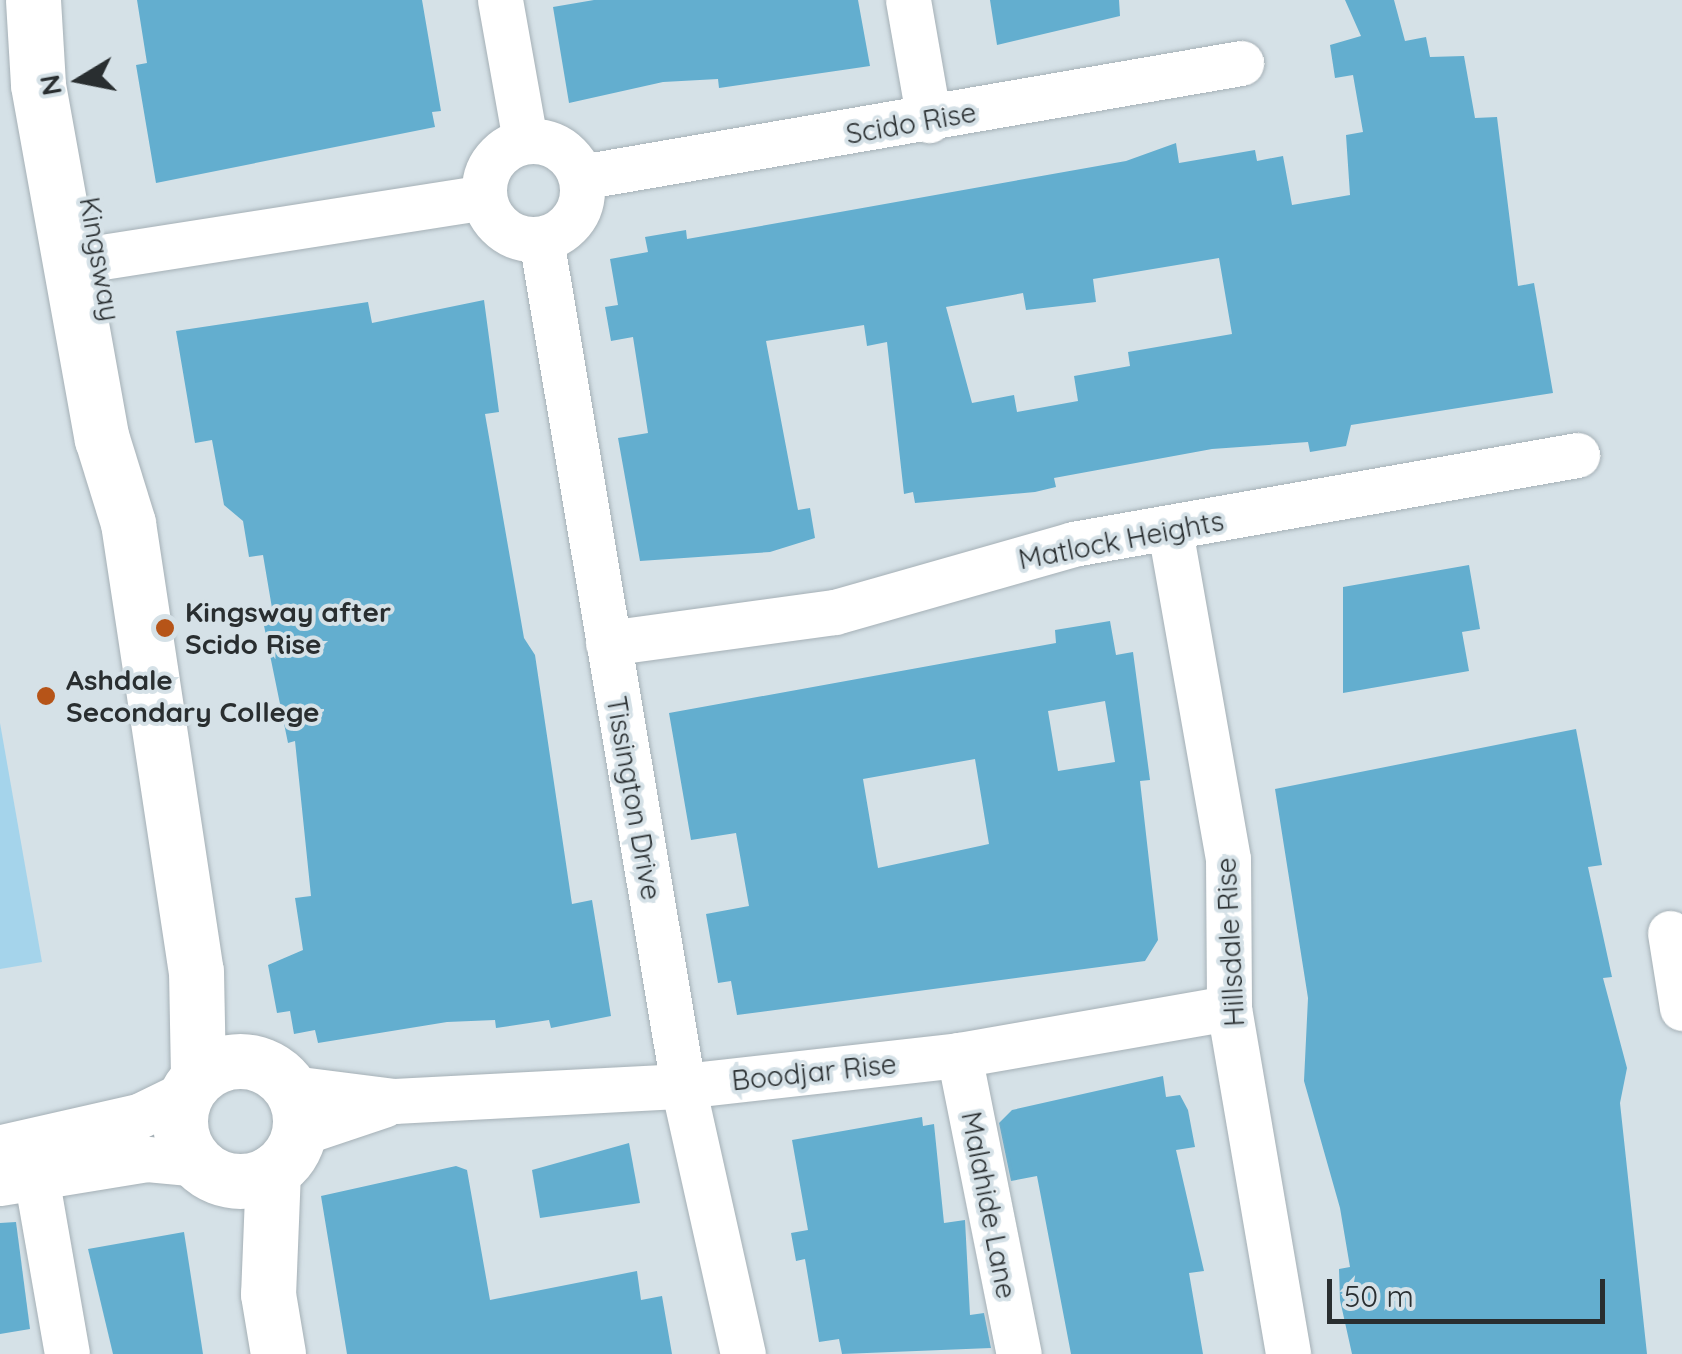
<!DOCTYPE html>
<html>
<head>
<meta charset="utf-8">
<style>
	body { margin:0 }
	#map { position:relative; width:1682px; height:1354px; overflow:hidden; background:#d5e1e7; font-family:Quicksand,sans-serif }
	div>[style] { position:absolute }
	.green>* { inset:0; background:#a5d4eb }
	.building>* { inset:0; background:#63aecf }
	.roads { filter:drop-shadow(0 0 2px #a5b0b6) drop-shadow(0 0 2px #a5b0b6) }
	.minor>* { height:45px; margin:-22.5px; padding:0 22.5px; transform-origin:22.5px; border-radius:22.5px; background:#fff }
	.minor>.ring { margin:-22.5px; padding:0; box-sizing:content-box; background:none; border:45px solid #fff; border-radius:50% }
	.major>* { height:55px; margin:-27.5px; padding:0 27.5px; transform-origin:27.5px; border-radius:27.5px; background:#fff }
	.major>.ring { margin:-27.5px; padding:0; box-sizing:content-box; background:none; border:55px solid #fff; border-radius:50% }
	.dots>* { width:28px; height:28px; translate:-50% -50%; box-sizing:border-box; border:5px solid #d5e1e7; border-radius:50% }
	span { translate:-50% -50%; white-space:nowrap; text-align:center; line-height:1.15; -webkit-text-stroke:8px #d5e1e7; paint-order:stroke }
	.street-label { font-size:28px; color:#292e30 }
	.poi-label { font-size:28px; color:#292e30; font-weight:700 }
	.left { translate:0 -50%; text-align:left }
	.north { position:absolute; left:30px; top:30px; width:100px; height:100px; -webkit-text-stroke:8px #d5e1e7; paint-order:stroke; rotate:260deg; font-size:28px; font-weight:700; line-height:40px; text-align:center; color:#292e30 }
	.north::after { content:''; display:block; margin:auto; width:35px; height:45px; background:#292e30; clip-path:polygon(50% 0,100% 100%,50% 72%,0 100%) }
	.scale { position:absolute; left:1327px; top:1279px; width:278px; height:45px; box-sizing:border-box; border:5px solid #292e30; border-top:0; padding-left:12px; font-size:30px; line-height:35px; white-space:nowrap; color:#292e30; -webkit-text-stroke:8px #d5e1e7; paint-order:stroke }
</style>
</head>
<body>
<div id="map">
	<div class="green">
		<i style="clip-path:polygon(0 723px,42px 962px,0 969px)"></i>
	</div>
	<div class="building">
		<i style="clip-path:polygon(137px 0,422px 0,441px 111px,432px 112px,435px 127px,156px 183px,136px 65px,147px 63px)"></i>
		<i style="clip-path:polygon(594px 0,858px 0,870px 66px,719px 88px,718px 79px,663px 82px,569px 103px,553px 7px)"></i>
		<i style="clip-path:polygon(990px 0,1119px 0,1120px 16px,997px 45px)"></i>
		<i style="clip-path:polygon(evenodd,1345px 0,1394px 0,1405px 41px,1426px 37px,1430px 57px,1464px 56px,1475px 118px,1497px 117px,1518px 286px,1534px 283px,1553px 393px,1351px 425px,1346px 446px,1310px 452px,1308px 442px,1212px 449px,1054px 478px,1056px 487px,1035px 492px,915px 503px,913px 492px,904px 494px,887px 342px,867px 346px,864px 325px,766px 341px,798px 510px,810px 508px,815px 538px,770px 552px,640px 561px,618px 438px,648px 433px,633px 337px,611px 341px,605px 307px,618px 305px,610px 259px,648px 252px,645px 237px,686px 230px,687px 239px,840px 212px,1126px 161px,1176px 143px,1179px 163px,1255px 150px,1257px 161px,1283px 156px,1292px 205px,1350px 195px,1346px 135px,1363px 132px,1353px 75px,1335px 78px,1330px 45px,1361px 36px,1345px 0,1219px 258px,1232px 334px,1128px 352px,1130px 366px,1074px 376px,1078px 401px,1017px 412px,1014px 395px,972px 403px,946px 307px,1023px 293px,1026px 310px,1096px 302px,1093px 279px,1219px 258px)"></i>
		<i style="clip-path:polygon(484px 300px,499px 412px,485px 414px,524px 638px,535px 655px,572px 904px,592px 900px,611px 1016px,551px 1028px,549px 1020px,496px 1028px,495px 1020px,447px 1022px,318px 1043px,315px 1030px,294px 1034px,290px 1011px,277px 1013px,268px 965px,303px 950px,295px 898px,311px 896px,295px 741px,288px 743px,262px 616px,273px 614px,263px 555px,249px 557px,243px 521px,224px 505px,212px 440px,195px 443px,176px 331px,368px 302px,372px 323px)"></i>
		<i style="clip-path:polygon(1469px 565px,1480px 629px,1462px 632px,1469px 671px,1343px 693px,1343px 587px)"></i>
		<i style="clip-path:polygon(evenodd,1110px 621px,1116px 655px,1133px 652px,1150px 780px,1140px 781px,1158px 940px,1145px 961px,737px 1015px,731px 981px,718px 983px,706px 914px,749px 906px,736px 833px,691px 840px,669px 713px,1056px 643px,1055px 630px,1110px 621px,1105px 701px,1115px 762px,1058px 771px,1048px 711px,1105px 701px,1110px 621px,975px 759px,989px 844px,878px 868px,863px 779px,975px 759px)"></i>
		<i style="clip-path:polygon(1576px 729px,1602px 865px,1588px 867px,1612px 977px,1603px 978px,1627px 1068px,1620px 1103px,1647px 1354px,1352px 1354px,1340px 1300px,1339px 1269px,1350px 1267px,1340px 1208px,1304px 1081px,1308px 998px,1275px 789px)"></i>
		<i style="clip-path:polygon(1163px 1076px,1166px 1097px,1180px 1095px,1188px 1110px,1195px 1147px,1176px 1150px,1204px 1271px,1189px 1273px,1203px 1354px,1071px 1354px,1037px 1176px,1011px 1181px,999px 1123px,1012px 1110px)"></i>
		<i style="clip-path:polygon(922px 1117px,923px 1126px,934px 1124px,944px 1223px,965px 1220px,970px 1315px,984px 1313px,991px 1348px,842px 1354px,839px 1339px,819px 1342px,805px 1259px,796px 1261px,791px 1233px,808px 1230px,792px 1140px)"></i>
		<i style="clip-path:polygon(629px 1143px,640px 1203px,540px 1218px,532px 1170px)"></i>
		<i style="clip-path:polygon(456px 1166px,467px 1170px,490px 1300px,637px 1271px,641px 1300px,662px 1296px,672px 1354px,347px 1354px,321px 1196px)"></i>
		<i style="clip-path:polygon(16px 1222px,30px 1329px,0 1334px,0 1223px)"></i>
		<i style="clip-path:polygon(184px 1232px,203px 1354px,113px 1354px,88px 1249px)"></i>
	</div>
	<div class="roads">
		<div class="minor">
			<i style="left:500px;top:0;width:142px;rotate:79.9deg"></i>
			<i style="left:908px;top:0;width:122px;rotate:80.1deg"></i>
			<i class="ring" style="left:484px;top:141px;width:53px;height:53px"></i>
			<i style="left:581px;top:177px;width:670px;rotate:-9.8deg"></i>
			<i style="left:541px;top:239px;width:859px;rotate:80.48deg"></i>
			<i style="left:683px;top:1086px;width:275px;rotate:77.4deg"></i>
			<i style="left:70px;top:262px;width:419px;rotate:-8.9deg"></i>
			<i style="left:1170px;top:530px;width:334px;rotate:80deg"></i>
			<i style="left:1228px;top:859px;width:149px;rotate:89.6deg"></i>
			<i style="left:1229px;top:1008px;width:351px;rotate:80.3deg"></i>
			<i style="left:608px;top:643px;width:229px;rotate:-7.8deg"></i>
			<i style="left:835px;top:612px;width:248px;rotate:-15.9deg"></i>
			<i style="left:1073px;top:544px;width:512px;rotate:-10.01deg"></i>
			<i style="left:1670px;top:933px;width:76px;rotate:80.9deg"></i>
			<i style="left:959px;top:1055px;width:305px;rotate:78.7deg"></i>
			<i style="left:292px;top:1088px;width:103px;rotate:7.3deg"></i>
			<i style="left:394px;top:1101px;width:289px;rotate:-3deg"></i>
			<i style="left:683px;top:1086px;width:278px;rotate:-6.4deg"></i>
			<i style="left:959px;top:1055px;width:274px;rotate:-9.9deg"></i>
			<i style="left:300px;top:1133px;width:88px;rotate:-18.6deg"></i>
			<i style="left:30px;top:1142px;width:215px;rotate:80.1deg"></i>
			<i style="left:2px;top:1147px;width:140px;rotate:-12.8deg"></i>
			<i style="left:139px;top:1116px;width:52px;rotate:-26.1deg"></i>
			<i style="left:0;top:1183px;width:149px;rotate:-9.3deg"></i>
			<i style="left:147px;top:1159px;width:51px;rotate:5.6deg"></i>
		</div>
		<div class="major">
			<i style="left:33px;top:0;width:85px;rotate:86.6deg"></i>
			<i style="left:38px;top:85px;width:360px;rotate:79.8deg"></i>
			<i style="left:102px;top:439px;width:88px;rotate:72.8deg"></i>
			<i style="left:128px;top:523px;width:453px;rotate:81.4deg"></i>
			<i style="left:196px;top:971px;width:106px;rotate:88.9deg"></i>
			<i class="ring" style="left:180px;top:1061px;width:65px;height:65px"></i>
			<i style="left:273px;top:1171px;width:123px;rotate:92.3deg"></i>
			<i style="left:268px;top:1294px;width:61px;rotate:80.5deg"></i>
		</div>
	</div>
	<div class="dots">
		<i style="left:165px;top:628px;background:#b65418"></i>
		<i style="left:46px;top:696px;background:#b65418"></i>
	</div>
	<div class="street-label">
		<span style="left:911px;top:123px;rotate:-10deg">Scido Rise</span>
		<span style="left:100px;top:259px;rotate:80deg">Kingsway</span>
		<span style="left:1121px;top:540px;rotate:-11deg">Matlock Heights</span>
		<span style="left:634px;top:798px;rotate:80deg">Tissington Drive</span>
		<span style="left:1230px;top:942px;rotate:-93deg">Hillsdale Rise</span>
		<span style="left:814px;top:1072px;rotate:-6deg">Boodjar Rise</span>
		<span style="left:989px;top:1205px;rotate:79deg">Malahide Lane</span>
	</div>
	<div class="poi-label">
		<span class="left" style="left:185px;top:628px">Kingsway after<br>Scido Rise</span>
		<span class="left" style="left:66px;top:696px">Ashdale<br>Secondary College</span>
	</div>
	<div class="north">N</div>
	<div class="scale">50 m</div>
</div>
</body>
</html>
